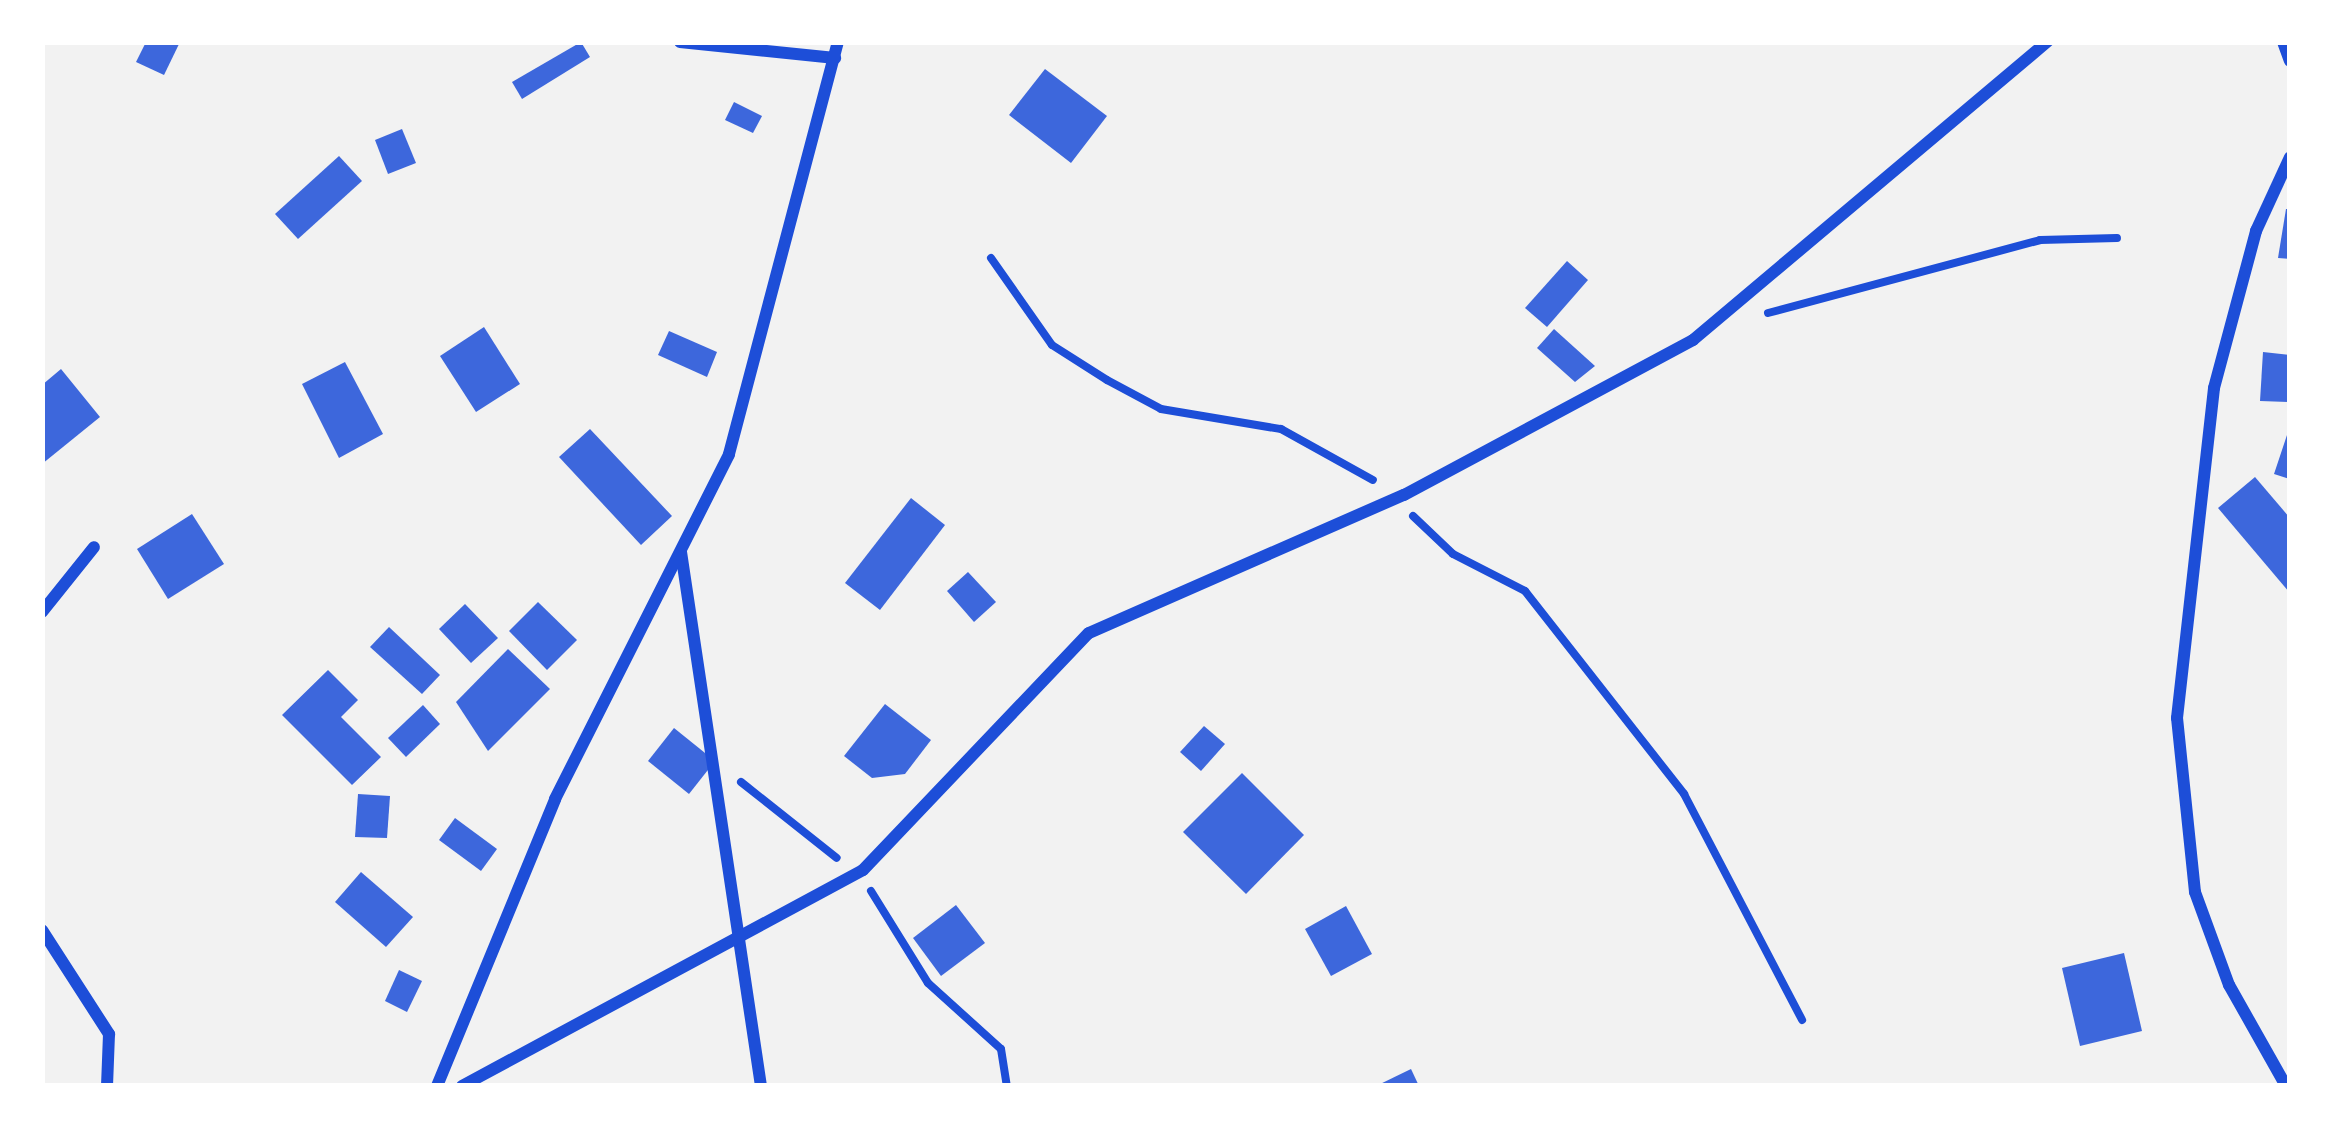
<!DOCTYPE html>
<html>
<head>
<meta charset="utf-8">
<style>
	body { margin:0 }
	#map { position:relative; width:2332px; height:1128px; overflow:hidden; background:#f2f2f2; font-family:"Noto Sans",sans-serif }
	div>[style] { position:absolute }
	.building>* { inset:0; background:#3d67dc }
	.path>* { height:8px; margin:-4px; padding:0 4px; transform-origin:4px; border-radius:4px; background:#1d4ed8 }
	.minor>* { height:12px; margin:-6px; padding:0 6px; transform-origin:6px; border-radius:6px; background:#1d4ed8 }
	span { translate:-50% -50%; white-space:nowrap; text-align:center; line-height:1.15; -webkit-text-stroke:9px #fff; paint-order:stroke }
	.frame { position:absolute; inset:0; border:45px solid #fff; pointer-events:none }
</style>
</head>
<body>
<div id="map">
	<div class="building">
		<i style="clip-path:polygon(146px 42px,180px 42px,164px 75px,136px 62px)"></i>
		<i style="clip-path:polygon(581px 42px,590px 57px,522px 99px,512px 82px)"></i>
		<i style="clip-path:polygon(1045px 69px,1107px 116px,1071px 163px,1009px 115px)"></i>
		<i style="clip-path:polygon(734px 102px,762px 116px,753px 133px,725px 120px)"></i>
		<i style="clip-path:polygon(402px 129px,416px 163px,388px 174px,375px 140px)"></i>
		<i style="clip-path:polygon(339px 156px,362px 181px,298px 239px,275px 214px)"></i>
		<i style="clip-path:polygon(2286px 209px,2290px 209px,2290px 259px,2278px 258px)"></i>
		<i style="clip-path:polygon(1567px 261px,1588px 280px,1547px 327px,1525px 308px)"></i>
		<i style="clip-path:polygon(484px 327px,520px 384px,476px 412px,440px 356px)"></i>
		<i style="clip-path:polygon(1554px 329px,1595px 366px,1575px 382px,1537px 348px)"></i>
		<i style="clip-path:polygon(669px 331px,717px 352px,707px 377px,658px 355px)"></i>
		<i style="clip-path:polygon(2263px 352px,2290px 355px,2290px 402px,2260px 401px)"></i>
		<i style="clip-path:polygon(345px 362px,383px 434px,339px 458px,302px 384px)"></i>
		<i style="clip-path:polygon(61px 369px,100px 417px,42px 464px,42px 385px)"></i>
		<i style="clip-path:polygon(590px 429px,672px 516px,641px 545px,559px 457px)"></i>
		<i style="clip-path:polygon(2289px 429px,2290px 430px,2290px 479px,2274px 474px)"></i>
		<i style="clip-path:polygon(2255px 477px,2290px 518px,2290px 593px,2218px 508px)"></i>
		<i style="clip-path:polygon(911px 498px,945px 525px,880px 610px,845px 583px)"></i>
		<i style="clip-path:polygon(192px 514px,224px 564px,168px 599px,137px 549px)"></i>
		<i style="clip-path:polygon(968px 572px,996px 602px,974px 622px,947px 591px)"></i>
		<i style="clip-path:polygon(538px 602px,577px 640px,547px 670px,509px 631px)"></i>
		<i style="clip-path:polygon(465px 604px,498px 638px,471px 663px,439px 629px)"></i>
		<i style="clip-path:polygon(389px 627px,440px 675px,422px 694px,370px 647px)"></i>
		<i style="clip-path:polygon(508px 649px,550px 689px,488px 751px,456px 702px)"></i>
		<i style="clip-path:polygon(328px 670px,358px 700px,341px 717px,381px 757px,352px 785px,282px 715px)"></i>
		<i style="clip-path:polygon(885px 704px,931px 740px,905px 774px,872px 778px,844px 756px)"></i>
		<i style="clip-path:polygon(423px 705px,440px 724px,406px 757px,388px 738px)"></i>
		<i style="clip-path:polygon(1204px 726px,1225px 744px,1201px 771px,1180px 752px)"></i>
		<i style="clip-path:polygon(674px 728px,715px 761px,689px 794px,648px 761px)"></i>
		<i style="clip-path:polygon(1242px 773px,1304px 835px,1246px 894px,1183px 832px)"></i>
		<i style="clip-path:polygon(358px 794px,390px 796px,387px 838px,355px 837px)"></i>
		<i style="clip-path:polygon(455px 818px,497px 849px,481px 871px,439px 840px)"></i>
		<i style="clip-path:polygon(361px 872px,413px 917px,386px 947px,335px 902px)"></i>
		<i style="clip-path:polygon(956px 905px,985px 943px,941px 976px,913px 938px)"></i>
		<i style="clip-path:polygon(1346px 906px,1372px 954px,1331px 976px,1305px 929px)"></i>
		<i style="clip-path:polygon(2124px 953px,2142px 1031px,2080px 1046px,2062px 968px)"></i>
		<i style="clip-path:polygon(399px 970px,422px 981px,407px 1012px,385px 1001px)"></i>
		<i style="clip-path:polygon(1411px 1069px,1419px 1086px,1376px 1086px)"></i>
	</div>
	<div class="path">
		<i style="left:991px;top:258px;width:106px;rotate:55deg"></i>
		<i style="left:1052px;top:345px;width:65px;rotate:32.5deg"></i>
		<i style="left:1107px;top:380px;width:61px;rotate:28.2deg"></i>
		<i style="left:1161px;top:409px;width:122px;rotate:9.5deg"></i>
		<i style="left:1281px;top:429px;width:105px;rotate:29deg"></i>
		<i style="left:1768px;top:313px;width:282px;rotate:-15deg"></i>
		<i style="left:2040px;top:240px;width:77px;rotate:-1.5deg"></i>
		<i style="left:1413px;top:516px;width:55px;rotate:43.5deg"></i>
		<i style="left:1453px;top:554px;width:81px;rotate:27.2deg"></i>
		<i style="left:1525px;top:591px;width:258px;rotate:51.9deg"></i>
		<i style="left:1684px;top:794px;width:255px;rotate:62.4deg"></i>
		<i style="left:741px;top:782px;width:122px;rotate:38.4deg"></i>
		<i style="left:871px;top:891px;width:108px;rotate:58.2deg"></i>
		<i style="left:928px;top:983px;width:98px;rotate:42.1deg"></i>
		<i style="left:1001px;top:1049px;width:37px;rotate:81deg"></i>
	</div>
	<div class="minor">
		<i style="left:680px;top:42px;width:156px;rotate:5.9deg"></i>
		<i style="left:2283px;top:42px;width:20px;rotate:70deg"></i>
		<i style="left:681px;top:552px;width:540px;rotate:81.48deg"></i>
		<i style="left:42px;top:612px;width:83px;rotate:-51.3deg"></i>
		<i style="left:42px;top:930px;width:124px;rotate:57.2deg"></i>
		<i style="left:109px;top:1034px;width:52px;rotate:92.2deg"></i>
		<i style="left:437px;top:1086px;width:310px;rotate:-67.6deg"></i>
		<i style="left:555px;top:799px;width:386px;rotate:-63.2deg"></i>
		<i style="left:729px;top:454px;width:426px;rotate:-75.2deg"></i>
		<i style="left:462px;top:1086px;width:455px;rotate:-28.3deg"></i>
		<i style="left:863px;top:870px;width:327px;rotate:-46.4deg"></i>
		<i style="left:1089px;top:633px;width:344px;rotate:-23.7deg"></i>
		<i style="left:1404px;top:495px;width:328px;rotate:-28.2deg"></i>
		<i style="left:1693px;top:340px;width:463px;rotate:-40.1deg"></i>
		<i style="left:2286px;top:1086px;width:116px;rotate:-119.4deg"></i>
		<i style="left:2229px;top:985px;width:99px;rotate:-110.1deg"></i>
		<i style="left:2195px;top:892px;width:175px;rotate:-95.9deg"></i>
		<i style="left:2177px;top:718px;width:332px;rotate:-83.6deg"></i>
		<i style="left:2214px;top:388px;width:163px;rotate:-75deg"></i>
		<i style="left:2256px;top:231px;width:81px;rotate:-65.3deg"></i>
	</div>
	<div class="frame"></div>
</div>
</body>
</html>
